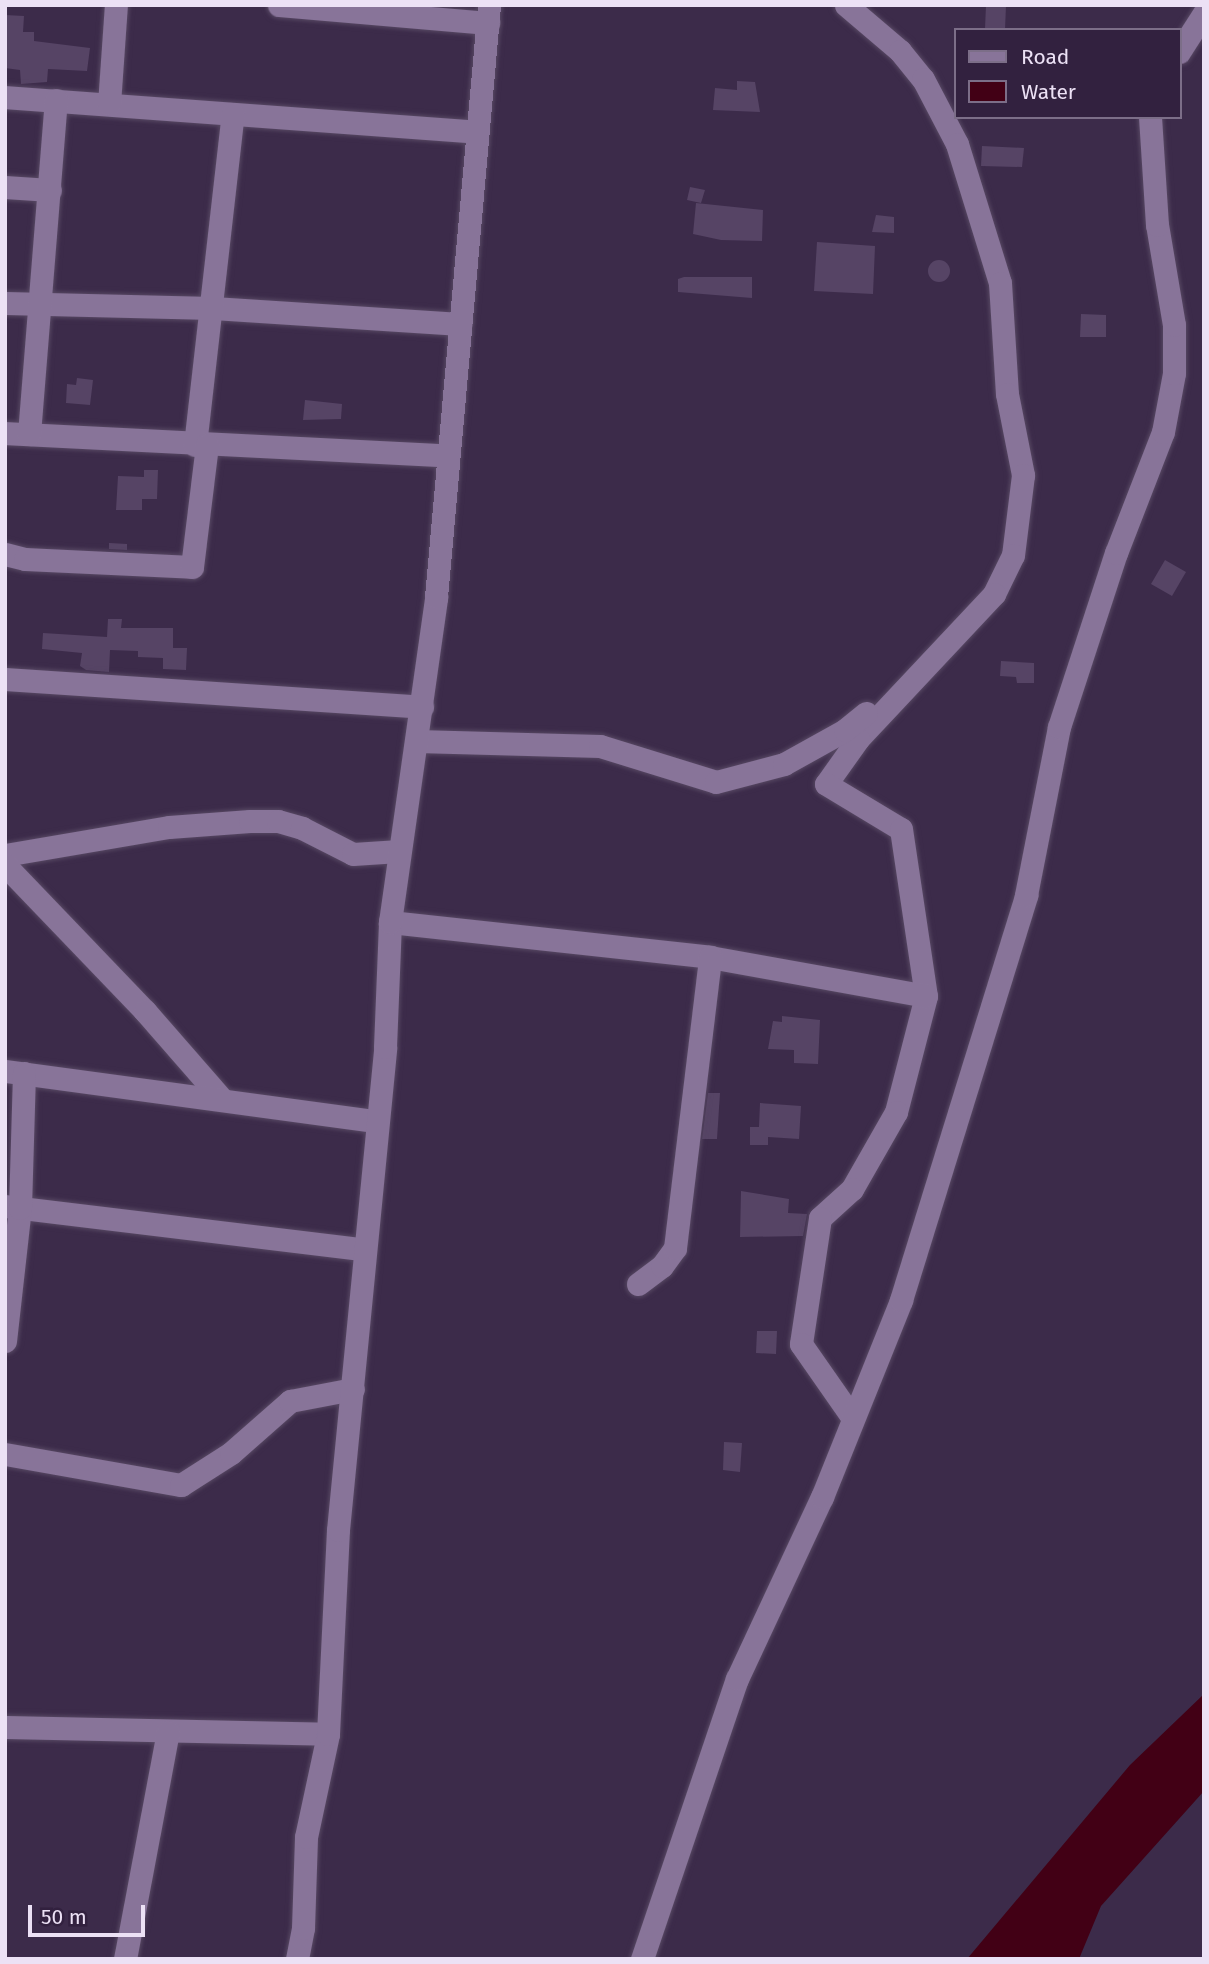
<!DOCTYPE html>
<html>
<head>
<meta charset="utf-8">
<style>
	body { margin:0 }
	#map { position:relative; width:1209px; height:1964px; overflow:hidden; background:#3c2b4a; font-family:"Fira Sans",sans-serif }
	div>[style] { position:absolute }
	.water>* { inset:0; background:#420015 }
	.building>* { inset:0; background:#564465 }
	.round { border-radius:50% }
	.roads { filter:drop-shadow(0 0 2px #574863) drop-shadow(0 0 2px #574863) }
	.minor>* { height:23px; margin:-11.5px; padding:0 11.5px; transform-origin:11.5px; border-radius:11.5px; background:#887499 }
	span { translate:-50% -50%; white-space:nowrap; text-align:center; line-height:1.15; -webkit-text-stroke:5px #32213f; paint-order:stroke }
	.frame { position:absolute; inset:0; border:7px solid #ece1f5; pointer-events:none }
	.legend { position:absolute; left:954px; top:28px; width:228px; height:91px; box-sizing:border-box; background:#32213f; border:2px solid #7c6e88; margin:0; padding:9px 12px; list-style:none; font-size:21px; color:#ece1f5 }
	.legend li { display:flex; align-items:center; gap:14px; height:35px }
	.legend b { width:35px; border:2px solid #7c6e88 }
	.scale { position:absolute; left:28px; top:1905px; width:117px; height:32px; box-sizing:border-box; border:4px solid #ece1f5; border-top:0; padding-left:9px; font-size:21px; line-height:24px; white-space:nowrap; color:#ece1f5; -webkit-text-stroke:5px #32213f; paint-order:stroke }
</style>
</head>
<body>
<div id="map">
	<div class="water">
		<i style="clip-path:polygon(1204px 1694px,1204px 1791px,1101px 1906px,1079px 1959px,967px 1959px,1130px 1765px)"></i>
	</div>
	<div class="building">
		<i style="clip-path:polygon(986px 5px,1006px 5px,1005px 30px,985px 29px)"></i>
		<i style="clip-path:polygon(5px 15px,24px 16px,23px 32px,34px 32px,34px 41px,90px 48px,87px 71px,48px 69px,47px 82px,21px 84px,20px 70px,5px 68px)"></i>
		<i style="clip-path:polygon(737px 81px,755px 82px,760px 112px,713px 110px,715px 88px,737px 90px)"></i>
		<i style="clip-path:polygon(982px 146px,1024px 148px,1022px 167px,981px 166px)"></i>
		<i style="clip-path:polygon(690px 187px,705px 190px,701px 203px,687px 200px)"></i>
		<i style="clip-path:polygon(696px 203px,763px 210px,762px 241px,721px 240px,693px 234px)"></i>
		<i style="clip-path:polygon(876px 215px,894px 217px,894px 233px,872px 232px)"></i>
		<i style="clip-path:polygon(817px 242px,875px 246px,873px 294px,814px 291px)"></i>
		<i class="round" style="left:928px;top:260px;width:22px;height:22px"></i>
		<i style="clip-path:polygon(752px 277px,752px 298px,678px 292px,678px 279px,684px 277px)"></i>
		<i style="clip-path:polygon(1081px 314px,1106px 315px,1106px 337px,1080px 337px)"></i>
		<i style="clip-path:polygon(77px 378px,93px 380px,90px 405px,66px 403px,67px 384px,76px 385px)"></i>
		<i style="clip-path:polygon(305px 400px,342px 404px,341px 419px,303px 420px)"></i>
		<i style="clip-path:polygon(144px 470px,158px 470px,157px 499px,142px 499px,142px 510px,116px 510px,118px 476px,144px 477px)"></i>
		<i style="clip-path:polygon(109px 543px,127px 544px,127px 550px,109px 549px)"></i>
		<i style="clip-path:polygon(1165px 560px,1186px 572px,1172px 596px,1151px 584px)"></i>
		<i style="clip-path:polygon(108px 619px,122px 619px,121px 628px,173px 628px,173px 648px,187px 648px,186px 670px,163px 669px,163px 658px,138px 657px,138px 651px,110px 650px,109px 672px,86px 670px,80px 666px,82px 653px,42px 649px,43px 633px,107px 637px)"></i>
		<i style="clip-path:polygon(1001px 661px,1034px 663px,1034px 683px,1017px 683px,1016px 677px,1000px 676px)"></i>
		<i style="clip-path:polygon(782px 1016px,820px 1020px,818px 1064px,794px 1063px,794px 1050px,768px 1049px,773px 1021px,782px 1022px)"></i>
		<i style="clip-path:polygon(708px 1093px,720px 1093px,717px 1139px,702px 1139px)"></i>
		<i style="clip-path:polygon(760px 1103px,801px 1106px,799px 1139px,768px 1137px,768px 1145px,750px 1145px,750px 1127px,759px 1127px)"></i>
		<i style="clip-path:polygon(741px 1191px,789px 1199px,788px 1213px,807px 1214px,803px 1236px,740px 1237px)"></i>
		<i style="clip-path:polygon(757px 1331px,777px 1331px,776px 1354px,756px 1353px)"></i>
		<i style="clip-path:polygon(724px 1442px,742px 1443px,740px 1472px,723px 1470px)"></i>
	</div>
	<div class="roads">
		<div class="minor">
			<i style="left:279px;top:5px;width:210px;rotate:4.9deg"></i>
			<i style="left:846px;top:5px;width:71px;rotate:40.4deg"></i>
			<i style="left:900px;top:51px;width:36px;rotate:51deg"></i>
			<i style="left:923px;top:79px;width:73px;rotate:62.4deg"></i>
			<i style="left:957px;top:144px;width:145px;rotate:72.8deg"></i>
			<i style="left:1000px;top:283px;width:111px;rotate:86.4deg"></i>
			<i style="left:1007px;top:394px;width:83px;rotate:78.8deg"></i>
			<i style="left:1023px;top:475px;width:81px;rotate:97.1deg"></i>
			<i style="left:1013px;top:555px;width:43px;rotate:116deg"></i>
			<i style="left:994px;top:594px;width:199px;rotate:133.2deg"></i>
			<i style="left:858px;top:739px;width:55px;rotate:125.4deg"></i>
			<i style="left:826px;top:784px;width:87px;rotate:31deg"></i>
			<i style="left:901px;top:829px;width:169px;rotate:81.5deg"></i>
			<i style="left:926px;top:996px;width:120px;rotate:104.5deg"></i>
			<i style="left:896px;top:1112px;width:89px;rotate:119.7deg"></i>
			<i style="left:852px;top:1189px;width:43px;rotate:137.8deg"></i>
			<i style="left:820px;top:1218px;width:127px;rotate:98.6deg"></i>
			<i style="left:801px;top:1344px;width:89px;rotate:55.1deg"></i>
			<i style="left:1179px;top:52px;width:46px;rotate:-57.3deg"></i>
			<i style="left:5px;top:97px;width:472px;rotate:4.2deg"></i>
			<i style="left:109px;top:104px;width:99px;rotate:-86deg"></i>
			<i style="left:5px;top:187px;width:45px;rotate:3.8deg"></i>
			<i style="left:5px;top:303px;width:208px;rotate:1.4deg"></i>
			<i style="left:213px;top:308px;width:248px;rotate:3.7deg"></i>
			<i style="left:5px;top:433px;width:442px;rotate:2.9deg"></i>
			<i style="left:29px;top:434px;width:335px;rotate:-85.4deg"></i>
			<i style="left:195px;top:445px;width:333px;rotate:-83.5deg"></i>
			<i style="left:5px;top:554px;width:21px;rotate:14deg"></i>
			<i style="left:25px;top:559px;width:167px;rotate:2.7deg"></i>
			<i style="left:192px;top:567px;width:123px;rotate:-83deg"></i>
			<i style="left:5px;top:679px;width:418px;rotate:3.8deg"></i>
			<i style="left:417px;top:741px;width:183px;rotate:1.6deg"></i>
			<i style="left:600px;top:746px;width:121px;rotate:17.2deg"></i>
			<i style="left:716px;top:782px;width:70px;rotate:-14.8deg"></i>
			<i style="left:784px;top:764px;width:70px;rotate:-29.1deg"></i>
			<i style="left:845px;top:730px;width:27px;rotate:-39deg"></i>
			<i style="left:5px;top:855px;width:166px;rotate:-9.7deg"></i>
			<i style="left:169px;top:827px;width:81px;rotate:-4.2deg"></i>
			<i style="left:250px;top:821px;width:28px"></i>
			<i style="left:278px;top:821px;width:25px;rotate:16deg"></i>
			<i style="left:302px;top:828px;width:57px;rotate:27deg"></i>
			<i style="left:353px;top:854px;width:46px;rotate:-3.7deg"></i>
			<i style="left:5px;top:865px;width:202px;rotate:46.2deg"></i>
			<i style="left:145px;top:1011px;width:116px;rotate:48.9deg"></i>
			<i style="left:390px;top:922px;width:322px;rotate:6.2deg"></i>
			<i style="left:710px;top:957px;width:219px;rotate:10.2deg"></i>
			<i style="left:5px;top:1071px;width:375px;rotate:7.7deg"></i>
			<i style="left:5px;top:1206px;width:360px;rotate:6.9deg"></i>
			<i style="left:638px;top:1284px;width:30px;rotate:-37deg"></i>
			<i style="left:662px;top:1266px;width:22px;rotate:-54deg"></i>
			<i style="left:675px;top:1248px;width:293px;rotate:-83.1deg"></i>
			<i style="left:5px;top:1341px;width:134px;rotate:-83.6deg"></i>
			<i style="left:20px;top:1208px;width:135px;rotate:-88.3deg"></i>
			<i style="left:5px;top:1454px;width:179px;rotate:10deg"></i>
			<i style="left:181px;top:1485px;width:59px;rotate:-32.6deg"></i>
			<i style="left:231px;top:1453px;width:79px;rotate:-41.4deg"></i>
			<i style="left:290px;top:1401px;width:64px;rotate:-10.8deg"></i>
			<i style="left:5px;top:1727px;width:323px;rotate:1.2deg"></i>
			<i style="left:125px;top:1959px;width:231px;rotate:-79.3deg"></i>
			<i style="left:297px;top:1959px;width:32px;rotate:-79deg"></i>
			<i style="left:303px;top:1928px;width:91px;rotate:-88.1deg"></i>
			<i style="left:306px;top:1837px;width:105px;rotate:-77.9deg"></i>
			<i style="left:328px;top:1734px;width:204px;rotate:-87.2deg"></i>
			<i style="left:338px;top:1530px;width:485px;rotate:-84.4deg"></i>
			<i style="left:385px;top:1047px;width:125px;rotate:-87.7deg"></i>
			<i style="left:390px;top:922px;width:328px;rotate:-81.9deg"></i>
			<i style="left:436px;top:597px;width:594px;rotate:-84.88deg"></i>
			<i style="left:642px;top:1959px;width:296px;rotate:-71.3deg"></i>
			<i style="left:737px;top:1679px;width:201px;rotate:-65deg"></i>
			<i style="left:822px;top:1497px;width:212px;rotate:-68.1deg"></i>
			<i style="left:901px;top:1300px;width:424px;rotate:-72.8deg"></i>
			<i style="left:1026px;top:895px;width:171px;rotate:-78.9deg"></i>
			<i style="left:1059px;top:727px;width:183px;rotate:-71.9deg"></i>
			<i style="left:1116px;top:553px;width:130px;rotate:-68.8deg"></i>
			<i style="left:1163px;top:432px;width:60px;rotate:-79.4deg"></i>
			<i style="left:1174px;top:373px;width:48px;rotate:-90deg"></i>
			<i style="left:1174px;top:325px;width:101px;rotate:-99.6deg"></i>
			<i style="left:1157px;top:225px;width:108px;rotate:-93.7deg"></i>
		</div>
	</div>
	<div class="frame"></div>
	<ul class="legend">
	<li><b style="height:9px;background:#887499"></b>Road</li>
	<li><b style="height:19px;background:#420015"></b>Water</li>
	</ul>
	<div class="scale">50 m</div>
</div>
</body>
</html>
